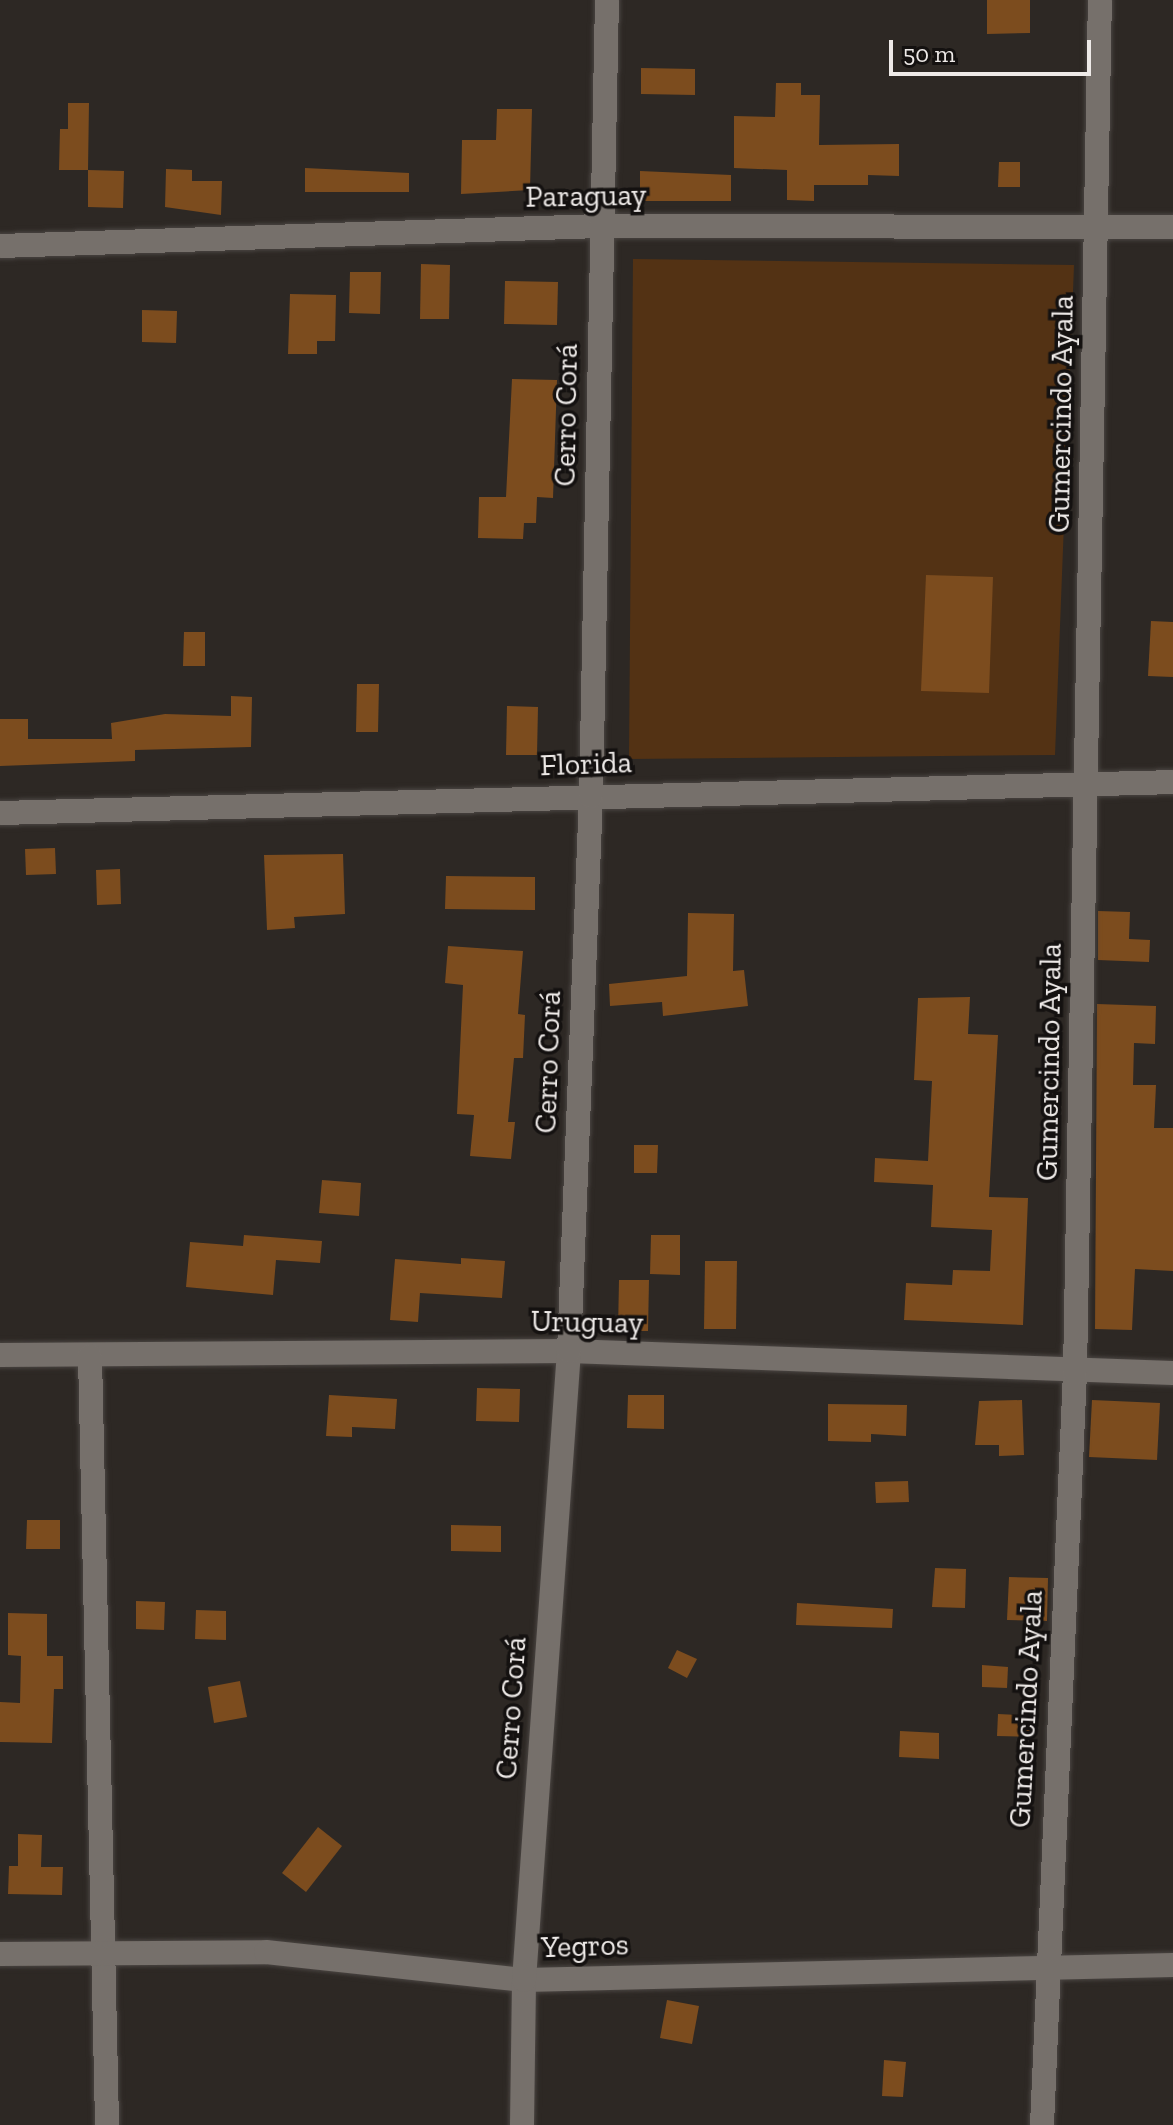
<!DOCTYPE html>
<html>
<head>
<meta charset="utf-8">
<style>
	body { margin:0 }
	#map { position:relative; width:1173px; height:2125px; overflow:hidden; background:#2d2824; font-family:"Zilla Slab",serif }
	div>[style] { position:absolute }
	.green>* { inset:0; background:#533214 }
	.building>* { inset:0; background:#7c4c1e }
	.roads { filter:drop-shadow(0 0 2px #4a4542) drop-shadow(0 0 2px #4a4542) }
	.street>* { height:24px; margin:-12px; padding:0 12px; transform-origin:12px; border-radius:12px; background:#76706b }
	span { translate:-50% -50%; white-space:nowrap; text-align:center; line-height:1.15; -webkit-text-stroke:7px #141110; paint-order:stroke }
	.street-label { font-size:30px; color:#eeeae8 }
	.scale { position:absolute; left:889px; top:40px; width:202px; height:36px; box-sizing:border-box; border:4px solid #eeeae8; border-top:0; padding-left:10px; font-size:24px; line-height:28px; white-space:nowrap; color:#eeeae8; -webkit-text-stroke:6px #141110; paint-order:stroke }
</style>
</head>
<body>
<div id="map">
	<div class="green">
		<i style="clip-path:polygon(633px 259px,1074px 265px,1055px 755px,629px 759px)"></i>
	</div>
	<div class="building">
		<i style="clip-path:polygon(987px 0,1030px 0,1030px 33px,987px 34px)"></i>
		<i style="clip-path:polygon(641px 68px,695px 69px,695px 95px,641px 94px)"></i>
		<i style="clip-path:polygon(776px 83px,801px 83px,801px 95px,820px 95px,819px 145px,899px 144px,899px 176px,868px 175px,868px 185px,814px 185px,814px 201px,787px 200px,787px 170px,734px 168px,734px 116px,775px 117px)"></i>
		<i style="clip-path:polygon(68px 103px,89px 103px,88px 170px,59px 170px,60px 129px,68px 129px)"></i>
		<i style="clip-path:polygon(497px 109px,532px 109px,530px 190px,461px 194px,462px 140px,496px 140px)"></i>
		<i style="clip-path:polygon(999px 162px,1020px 162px,1020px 187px,998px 187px)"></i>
		<i style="clip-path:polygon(305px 168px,409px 173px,409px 192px,305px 192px)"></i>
		<i style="clip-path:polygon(166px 169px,192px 170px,192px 181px,222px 181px,221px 215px,165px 207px)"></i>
		<i style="clip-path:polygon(88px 170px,124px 171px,123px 208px,88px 207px)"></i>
		<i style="clip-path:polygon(640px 171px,731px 175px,731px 201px,640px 201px)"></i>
		<i style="clip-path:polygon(421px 264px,450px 265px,449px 319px,420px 319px)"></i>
		<i style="clip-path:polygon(350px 272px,381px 272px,380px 314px,349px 313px)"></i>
		<i style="clip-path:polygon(505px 281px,558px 282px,557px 325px,504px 324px)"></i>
		<i style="clip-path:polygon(290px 294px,336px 295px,335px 341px,317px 341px,317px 354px,288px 354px)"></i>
		<i style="clip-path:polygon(142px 310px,177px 311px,176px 343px,142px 342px)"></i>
		<i style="clip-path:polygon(512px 379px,557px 380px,553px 498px,537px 497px,536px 523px,524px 523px,523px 539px,478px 538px,479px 497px,506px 497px)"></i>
		<i style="clip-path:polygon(926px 575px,993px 577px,989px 693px,921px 691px)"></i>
		<i style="clip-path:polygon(1151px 621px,1173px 622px,1173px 677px,1148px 676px)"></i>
		<i style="clip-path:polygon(184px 632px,205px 632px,205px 666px,183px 666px)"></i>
		<i style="clip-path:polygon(357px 684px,379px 684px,378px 732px,356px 732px)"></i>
		<i style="clip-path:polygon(231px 696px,252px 697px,251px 747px,135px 750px,135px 761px,0 766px,0 719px,28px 719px,28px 739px,112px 739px,111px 723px,165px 714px,231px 716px)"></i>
		<i style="clip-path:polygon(507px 706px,538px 707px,537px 755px,506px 755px)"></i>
		<i style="clip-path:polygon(55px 848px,56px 874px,26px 875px,25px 849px)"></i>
		<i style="clip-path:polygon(343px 854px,345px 914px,294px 917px,295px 928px,267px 930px,264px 855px)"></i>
		<i style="clip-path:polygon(120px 869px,121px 904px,97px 905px,96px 870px)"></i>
		<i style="clip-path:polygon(446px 876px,535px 877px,535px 910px,445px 909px)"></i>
		<i style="clip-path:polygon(1098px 911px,1130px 912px,1129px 939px,1150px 940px,1149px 962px,1098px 960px)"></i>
		<i style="clip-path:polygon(688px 913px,734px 914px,733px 971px,744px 970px,748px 1006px,663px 1016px,662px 1002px,610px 1006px,609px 984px,687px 976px)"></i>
		<i style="clip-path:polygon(448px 946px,523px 951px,518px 1014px,525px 1015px,523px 1058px,514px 1058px,508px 1122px,515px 1122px,511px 1159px,470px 1156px,474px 1115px,457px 1114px,463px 985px,445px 983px)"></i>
		<i style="clip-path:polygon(970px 997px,968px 1034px,998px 1035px,989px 1197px,1028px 1198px,1023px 1325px,904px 1320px,906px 1283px,952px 1285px,953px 1270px,990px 1271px,992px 1230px,931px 1227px,933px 1185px,874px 1182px,875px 1158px,928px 1161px,932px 1081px,914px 1080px,918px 998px)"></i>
		<i style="clip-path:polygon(1097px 1004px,1156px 1006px,1155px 1044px,1134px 1043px,1133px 1085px,1156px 1085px,1154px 1128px,1173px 1128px,1173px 1271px,1135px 1269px,1132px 1330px,1095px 1329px)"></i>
		<i style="clip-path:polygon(634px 1145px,658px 1145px,657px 1173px,634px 1173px)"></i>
		<i style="clip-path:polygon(322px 1180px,361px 1183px,359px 1216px,319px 1213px)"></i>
		<i style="clip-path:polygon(244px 1235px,322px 1241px,320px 1263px,276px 1260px,273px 1295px,186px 1287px,190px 1242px,243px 1246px)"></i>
		<i style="clip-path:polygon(651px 1235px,680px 1235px,680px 1275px,650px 1274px)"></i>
		<i style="clip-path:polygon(461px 1258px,505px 1261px,502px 1298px,420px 1293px,418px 1322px,390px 1320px,395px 1259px,461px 1264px)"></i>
		<i style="clip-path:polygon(705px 1261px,737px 1261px,736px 1329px,704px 1329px)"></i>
		<i style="clip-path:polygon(619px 1280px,649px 1280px,648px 1331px,618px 1331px)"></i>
		<i style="clip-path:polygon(477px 1388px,520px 1389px,519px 1422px,476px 1421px)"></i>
		<i style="clip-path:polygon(329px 1395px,397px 1399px,395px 1429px,352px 1427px,352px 1437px,326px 1436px)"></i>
		<i style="clip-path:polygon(628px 1395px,664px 1395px,664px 1429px,627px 1428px)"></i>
		<i style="clip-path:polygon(1022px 1400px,1024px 1455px,999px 1456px,999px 1445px,975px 1445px,979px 1401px)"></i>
		<i style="clip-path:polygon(1092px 1400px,1160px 1403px,1157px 1460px,1089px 1457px)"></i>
		<i style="clip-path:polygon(828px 1404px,907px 1405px,906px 1436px,871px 1434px,871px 1442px,828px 1441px)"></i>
		<i style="clip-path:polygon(908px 1481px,909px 1502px,876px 1503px,875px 1482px)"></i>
		<i style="clip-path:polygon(27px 1520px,60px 1520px,60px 1549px,26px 1549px)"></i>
		<i style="clip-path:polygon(451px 1525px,501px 1526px,501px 1552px,451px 1551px)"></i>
		<i style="clip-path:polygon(935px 1568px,966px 1569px,965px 1608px,932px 1607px)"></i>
		<i style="clip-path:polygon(1009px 1577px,1048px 1578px,1047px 1621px,1007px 1620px)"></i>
		<i style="clip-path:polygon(136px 1601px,165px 1602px,164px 1630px,136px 1629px)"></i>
		<i style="clip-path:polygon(797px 1603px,893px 1609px,892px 1628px,796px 1625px)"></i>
		<i style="clip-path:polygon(196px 1610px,226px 1611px,226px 1640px,195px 1639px)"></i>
		<i style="clip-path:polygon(8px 1613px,47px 1614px,47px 1656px,63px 1656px,63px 1689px,54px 1689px,52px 1743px,0 1742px,0 1702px,20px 1703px,21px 1656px,8px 1655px)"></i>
		<i style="clip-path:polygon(677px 1650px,697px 1659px,687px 1678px,668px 1668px)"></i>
		<i style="clip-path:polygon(982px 1665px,1008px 1667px,1007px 1688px,982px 1687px)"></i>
		<i style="clip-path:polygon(240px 1681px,247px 1717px,214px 1723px,208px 1687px)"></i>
		<i style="clip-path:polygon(998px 1714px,1036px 1716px,1035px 1737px,997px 1736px)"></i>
		<i style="clip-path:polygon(900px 1731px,939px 1733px,939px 1759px,899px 1757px)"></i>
		<i style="clip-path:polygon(318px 1827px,342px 1846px,306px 1892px,282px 1873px)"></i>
		<i style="clip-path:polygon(18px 1834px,42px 1835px,41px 1867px,63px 1867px,62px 1895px,8px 1894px,9px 1866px,18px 1866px)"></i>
		<i style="clip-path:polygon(667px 2000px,699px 2006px,692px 2044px,660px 2038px)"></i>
		<i style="clip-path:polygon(884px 2060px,906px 2062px,903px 2097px,882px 2096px)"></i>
	</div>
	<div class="roads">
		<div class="street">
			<i style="left:0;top:246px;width:601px;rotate:-1.91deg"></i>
			<i style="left:601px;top:226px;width:572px;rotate:0.1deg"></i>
			<i style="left:0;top:813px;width:1173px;rotate:-1.51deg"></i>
			<i style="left:0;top:1355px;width:569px;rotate:-0.4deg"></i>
			<i style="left:569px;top:1351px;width:604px;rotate:2.09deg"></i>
			<i style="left:90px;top:1356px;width:769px;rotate:88.73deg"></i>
			<i style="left:0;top:1954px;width:266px;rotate:-0.4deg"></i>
			<i style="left:266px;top:1952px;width:260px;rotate:6.2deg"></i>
			<i style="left:524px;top:1980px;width:649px;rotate:-1.32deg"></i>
			<i style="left:522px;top:2125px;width:145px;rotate:-89.2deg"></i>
			<i style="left:524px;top:1980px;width:631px;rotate:-85.91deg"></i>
			<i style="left:569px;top:1351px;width:555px;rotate:-87.73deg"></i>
			<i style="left:591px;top:796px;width:796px;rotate:-88.85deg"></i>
			<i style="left:1042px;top:2125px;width:754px;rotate:-87.49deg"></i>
			<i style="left:1075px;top:1372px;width:1372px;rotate:-88.96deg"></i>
		</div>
	</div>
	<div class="street-label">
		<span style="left:586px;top:196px;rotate:-1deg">Paraguay</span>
		<span style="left:1061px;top:414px;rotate:-89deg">Gumercindo Ayala</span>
		<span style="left:566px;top:415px;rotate:-89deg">Cerro Corá</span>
		<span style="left:586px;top:764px;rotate:-2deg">Florida</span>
		<span style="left:548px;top:1062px;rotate:-88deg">Cerro Corá</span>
		<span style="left:1049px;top:1062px;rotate:-89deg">Gumercindo Ayala</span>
		<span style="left:587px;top:1322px;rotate:1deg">Uruguay</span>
		<span style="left:511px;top:1708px;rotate:-86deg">Cerro Corá</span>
		<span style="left:1026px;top:1709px;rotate:-87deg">Gumercindo Ayala</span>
		<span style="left:585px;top:1946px;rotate:-2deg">Yegros</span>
	</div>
	<div class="scale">50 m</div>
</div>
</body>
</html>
